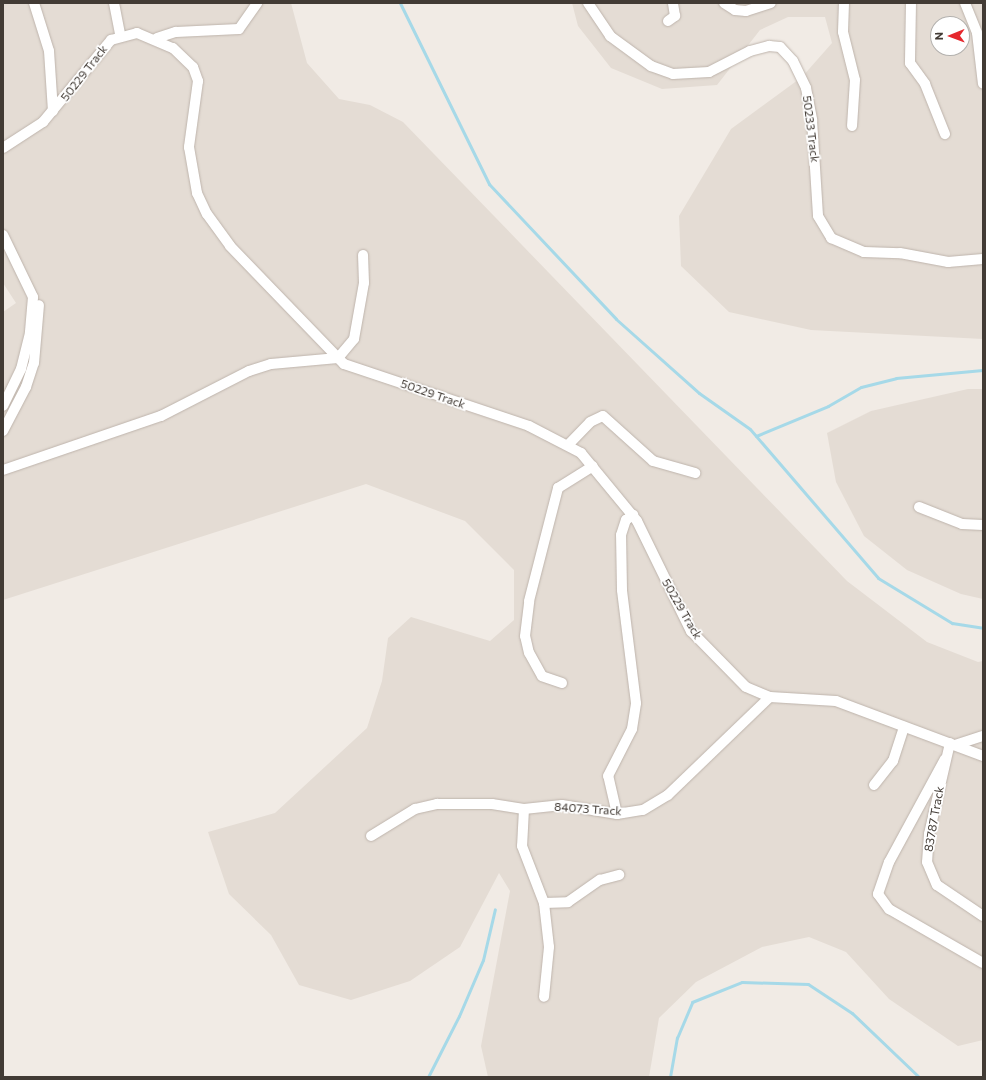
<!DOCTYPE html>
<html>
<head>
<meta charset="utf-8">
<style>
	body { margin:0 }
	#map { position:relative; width:986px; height:1080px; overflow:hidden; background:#f1ebe5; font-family:Commissioner,sans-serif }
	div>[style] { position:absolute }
	.residential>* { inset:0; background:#e4dcd4 }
	.stream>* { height:3px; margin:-1.5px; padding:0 1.5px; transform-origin:1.5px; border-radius:1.5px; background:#a6d9e8 }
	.roads { filter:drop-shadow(0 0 1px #beb4ac) drop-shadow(0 0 1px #beb4ac) }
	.minor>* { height:10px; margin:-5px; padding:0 5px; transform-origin:5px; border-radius:5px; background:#fff }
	span { translate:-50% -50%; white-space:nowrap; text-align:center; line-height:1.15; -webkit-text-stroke:3.5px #fff; paint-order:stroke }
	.street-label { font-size:12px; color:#423b35 }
	.frame { position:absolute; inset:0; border:4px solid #423b35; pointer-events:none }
	.north { position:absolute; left:930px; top:16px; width:40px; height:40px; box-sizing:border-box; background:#fff; border:1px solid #b3b1ae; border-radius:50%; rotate:269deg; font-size:11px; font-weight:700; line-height:16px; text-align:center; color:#423b35 }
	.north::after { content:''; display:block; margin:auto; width:14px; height:18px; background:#e5282d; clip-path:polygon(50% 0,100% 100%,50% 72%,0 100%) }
</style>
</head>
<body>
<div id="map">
	<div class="residential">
		<i style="clip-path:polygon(3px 3px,291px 3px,307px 63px,339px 99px,370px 105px,403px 122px,847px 581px,927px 642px,978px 662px,983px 661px,983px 1040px,958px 1046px,889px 999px,846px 952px,809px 937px,762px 947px,696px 982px,659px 1018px,649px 1077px,488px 1077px,481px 1046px,510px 891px,499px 873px,460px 947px,410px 981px,351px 1000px,299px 985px,271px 935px,229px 894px,208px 832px,275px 813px,367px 728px,382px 681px,388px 638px,411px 617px,490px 641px,514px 620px,514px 570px,465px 521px,366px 484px,3px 600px,3px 312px,16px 303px,3px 283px)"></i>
		<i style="clip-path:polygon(evenodd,572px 3px,983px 3px,983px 339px,811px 330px,729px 312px,681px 266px,679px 216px,731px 129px,802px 77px,832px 43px,825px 17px,788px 17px,760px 30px,717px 85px,662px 89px,611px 68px,578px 26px,572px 3px,938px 24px,962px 24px,962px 48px,938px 48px,938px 24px)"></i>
		<i style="clip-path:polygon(968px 389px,983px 389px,983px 599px,961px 594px,907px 570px,864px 536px,836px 482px,827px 433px,871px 411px)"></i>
	</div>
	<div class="stream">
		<i style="left:400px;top:3px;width:202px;rotate:63.8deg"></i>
		<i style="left:489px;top:184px;width:185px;rotate:46.7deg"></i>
		<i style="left:616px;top:319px;width:111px;rotate:41.7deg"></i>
		<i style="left:699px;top:393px;width:62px;rotate:35.2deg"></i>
		<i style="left:750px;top:429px;width:196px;rotate:49.3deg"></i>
		<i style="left:878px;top:578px;width:87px;rotate:31.3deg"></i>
		<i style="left:952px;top:623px;width:31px;rotate:9deg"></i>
		<i style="left:756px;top:436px;width:78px;rotate:-22.6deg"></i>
		<i style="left:828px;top:406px;width:38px;rotate:-30deg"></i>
		<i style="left:861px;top:387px;width:36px;rotate:-14deg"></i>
		<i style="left:896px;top:378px;width:87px;rotate:-5.3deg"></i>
		<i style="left:428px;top:1077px;width:68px;rotate:-63.1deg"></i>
		<i style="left:459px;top:1016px;width:61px;rotate:-66.8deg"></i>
		<i style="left:483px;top:960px;width:52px;rotate:-76.8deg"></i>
		<i style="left:670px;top:1077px;width:40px;rotate:-80deg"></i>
		<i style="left:677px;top:1038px;width:39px;rotate:-67deg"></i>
		<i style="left:692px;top:1002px;width:54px;rotate:-21.8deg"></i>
		<i style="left:742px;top:982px;width:66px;rotate:1.7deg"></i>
		<i style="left:808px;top:984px;width:53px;rotate:33.4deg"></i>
		<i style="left:852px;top:1013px;width:93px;rotate:43.7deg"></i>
		<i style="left:981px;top:1077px;width:2px"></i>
	</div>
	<div class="roads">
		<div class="minor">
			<i style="left:34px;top:3px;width:50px;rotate:72.6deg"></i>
			<i style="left:49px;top:51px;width:60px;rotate:86.2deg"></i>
			<i style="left:114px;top:3px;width:33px;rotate:79deg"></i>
			<i style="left:588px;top:3px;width:40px;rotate:56deg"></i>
			<i style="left:610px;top:36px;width:51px;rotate:36.2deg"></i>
			<i style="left:651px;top:66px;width:23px;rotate:20deg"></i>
			<i style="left:673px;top:74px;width:36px;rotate:-3deg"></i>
			<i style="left:709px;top:72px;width:46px;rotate:-27.1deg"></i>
			<i style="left:750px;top:51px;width:20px;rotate:-15deg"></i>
			<i style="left:769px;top:46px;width:11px;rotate:5deg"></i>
			<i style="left:780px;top:47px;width:19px;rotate:47deg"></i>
			<i style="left:793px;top:61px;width:30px;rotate:64deg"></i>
			<i style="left:806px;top:88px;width:33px;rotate:79deg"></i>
			<i style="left:812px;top:120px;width:96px;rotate:86.4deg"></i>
			<i style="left:818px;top:216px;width:26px;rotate:59deg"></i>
			<i style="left:831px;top:238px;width:36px;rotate:23deg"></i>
			<i style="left:864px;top:252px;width:36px;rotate:2deg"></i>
			<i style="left:900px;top:253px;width:49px;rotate:10.6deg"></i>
			<i style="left:948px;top:262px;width:35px;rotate:-5deg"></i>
			<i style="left:724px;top:3px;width:13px;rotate:32deg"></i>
			<i style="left:735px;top:10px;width:11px;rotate:5deg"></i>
			<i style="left:746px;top:11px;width:26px;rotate:-18deg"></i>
			<i style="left:844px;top:3px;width:29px;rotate:92deg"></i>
			<i style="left:843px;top:32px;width:49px;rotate:76deg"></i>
			<i style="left:855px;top:80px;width:46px;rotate:93.7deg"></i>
			<i style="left:911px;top:3px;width:60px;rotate:91deg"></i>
			<i style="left:910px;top:63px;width:26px;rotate:54deg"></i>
			<i style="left:925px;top:84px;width:54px;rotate:68.2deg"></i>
			<i style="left:965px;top:3px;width:32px;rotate:68deg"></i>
			<i style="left:977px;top:33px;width:51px;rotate:83.3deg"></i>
			<i style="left:668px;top:21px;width:9px;rotate:-36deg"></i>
			<i style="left:675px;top:16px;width:13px;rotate:-99deg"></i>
			<i style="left:157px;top:38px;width:20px;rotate:-18deg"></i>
			<i style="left:176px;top:32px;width:63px;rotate:-2.7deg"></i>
			<i style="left:239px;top:29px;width:32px;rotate:-55deg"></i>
			<i style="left:3px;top:148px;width:48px;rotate:-33deg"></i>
			<i style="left:43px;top:122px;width:107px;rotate:-50.3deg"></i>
			<i style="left:111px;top:40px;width:27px;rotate:-15deg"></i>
			<i style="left:137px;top:33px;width:39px;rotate:23deg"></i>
			<i style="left:173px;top:48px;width:28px;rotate:44deg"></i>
			<i style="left:193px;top:67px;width:15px;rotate:70deg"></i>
			<i style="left:198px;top:81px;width:67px;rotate:97.8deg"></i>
			<i style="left:189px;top:147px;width:47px;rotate:80.1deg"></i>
			<i style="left:197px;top:193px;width:23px;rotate:65deg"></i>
			<i style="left:207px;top:214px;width:39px;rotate:54deg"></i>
			<i style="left:230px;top:246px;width:164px;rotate:46deg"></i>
			<i style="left:344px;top:364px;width:195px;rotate:18.5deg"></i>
			<i style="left:529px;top:426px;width:59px;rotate:27.4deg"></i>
			<i style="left:581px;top:453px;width:88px;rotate:50.5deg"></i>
			<i style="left:637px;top:521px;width:123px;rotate:63.9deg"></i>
			<i style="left:691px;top:631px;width:78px;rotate:45.5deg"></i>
			<i style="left:746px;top:687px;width:26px;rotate:23deg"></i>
			<i style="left:770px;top:697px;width:66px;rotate:3.5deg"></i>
			<i style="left:836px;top:701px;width:157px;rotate:20.5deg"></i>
			<i style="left:3px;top:235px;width:69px;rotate:64.2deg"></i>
			<i style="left:33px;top:297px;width:36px;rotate:95deg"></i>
			<i style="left:30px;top:333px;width:37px;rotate:104deg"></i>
			<i style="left:21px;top:369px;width:41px;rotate:115.9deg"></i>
			<i style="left:3px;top:431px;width:50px;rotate:-62.4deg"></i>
			<i style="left:26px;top:387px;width:25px;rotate:-72deg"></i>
			<i style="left:34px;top:363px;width:58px;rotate:-85.1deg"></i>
			<i style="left:569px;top:444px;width:30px;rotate:-46deg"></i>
			<i style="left:590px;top:422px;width:14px;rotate:-25deg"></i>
			<i style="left:603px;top:416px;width:67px;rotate:42deg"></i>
			<i style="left:653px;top:461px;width:44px;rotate:15.9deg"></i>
			<i style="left:3px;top:470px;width:167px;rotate:-18.9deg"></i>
			<i style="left:161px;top:416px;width:99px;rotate:-27.1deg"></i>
			<i style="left:249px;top:371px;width:23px;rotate:-18deg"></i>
			<i style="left:271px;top:364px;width:67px;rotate:-5.1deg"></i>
			<i style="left:338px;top:358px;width:25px;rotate:-50deg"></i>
			<i style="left:354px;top:339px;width:57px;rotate:-79.9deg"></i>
			<i style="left:364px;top:283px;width:28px;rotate:-92deg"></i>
			<i style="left:919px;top:507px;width:46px;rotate:21.6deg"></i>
			<i style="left:962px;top:524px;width:21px;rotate:3deg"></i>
			<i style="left:562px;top:683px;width:21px;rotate:-161deg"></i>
			<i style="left:542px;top:676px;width:26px;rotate:-119deg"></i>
			<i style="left:529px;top:653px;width:17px;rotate:-103deg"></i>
			<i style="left:525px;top:636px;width:35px;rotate:-83deg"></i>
			<i style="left:529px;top:601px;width:117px;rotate:-75.6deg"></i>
			<i style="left:558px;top:488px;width:41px;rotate:-32.2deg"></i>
			<i style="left:950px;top:743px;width:93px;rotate:103deg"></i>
			<i style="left:929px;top:834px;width:28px;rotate:94deg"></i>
			<i style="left:927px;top:862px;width:25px;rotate:67deg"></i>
			<i style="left:937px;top:885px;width:55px;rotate:34deg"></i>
			<i style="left:955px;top:745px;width:29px;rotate:-18deg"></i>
			<i style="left:945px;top:759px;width:117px;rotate:118.5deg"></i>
			<i style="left:889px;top:862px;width:34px;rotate:109deg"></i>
			<i style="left:878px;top:894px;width:19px;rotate:54deg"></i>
			<i style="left:889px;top:909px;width:108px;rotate:29.9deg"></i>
			<i style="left:874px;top:785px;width:31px;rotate:-52deg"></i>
			<i style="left:893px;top:761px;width:36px;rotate:-72deg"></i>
			<i style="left:524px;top:809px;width:37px;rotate:93deg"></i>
			<i style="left:522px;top:846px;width:61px;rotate:68.9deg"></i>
			<i style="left:544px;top:903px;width:44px;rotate:83.5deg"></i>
			<i style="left:549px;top:947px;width:50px;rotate:95.7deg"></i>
			<i style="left:617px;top:814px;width:39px;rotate:-103deg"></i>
			<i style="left:608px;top:776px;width:53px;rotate:-62.9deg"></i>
			<i style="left:632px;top:729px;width:26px;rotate:-81deg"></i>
			<i style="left:636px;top:703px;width:114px;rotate:-97.1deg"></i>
			<i style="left:622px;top:590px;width:55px;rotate:-91deg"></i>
			<i style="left:621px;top:535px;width:16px;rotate:-72deg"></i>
			<i style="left:626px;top:520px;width:9px;rotate:-36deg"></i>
			<i style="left:371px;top:836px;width:52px;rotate:-31.5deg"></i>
			<i style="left:415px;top:809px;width:23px;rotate:-13deg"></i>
			<i style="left:437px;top:804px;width:55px"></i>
			<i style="left:492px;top:804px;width:32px;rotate:9deg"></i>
			<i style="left:524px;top:809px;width:38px;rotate:-6deg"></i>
			<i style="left:562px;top:805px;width:56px;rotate:9.3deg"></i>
			<i style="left:617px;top:814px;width:26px;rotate:-9deg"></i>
			<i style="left:643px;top:810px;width:29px;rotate:-31deg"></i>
			<i style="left:668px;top:795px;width:141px;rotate:-43.9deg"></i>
			<i style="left:544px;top:903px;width:24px;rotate:-2deg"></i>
			<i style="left:568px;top:902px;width:39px;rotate:-35deg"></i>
			<i style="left:600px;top:880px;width:20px;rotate:-15deg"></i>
		</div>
	</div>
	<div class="street-label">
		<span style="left:84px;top:73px;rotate:-52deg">50229 Track</span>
		<span style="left:811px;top:129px;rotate:83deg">50233 Track</span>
		<span style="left:433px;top:394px;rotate:19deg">50229 Track</span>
		<span style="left:682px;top:609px;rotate:60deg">50229 Track</span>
		<span style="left:588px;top:809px;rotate:4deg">84073 Track</span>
		<span style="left:934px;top:819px;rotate:-80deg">83787 Track</span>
	</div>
	<div class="frame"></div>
	<div class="north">N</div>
</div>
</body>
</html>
